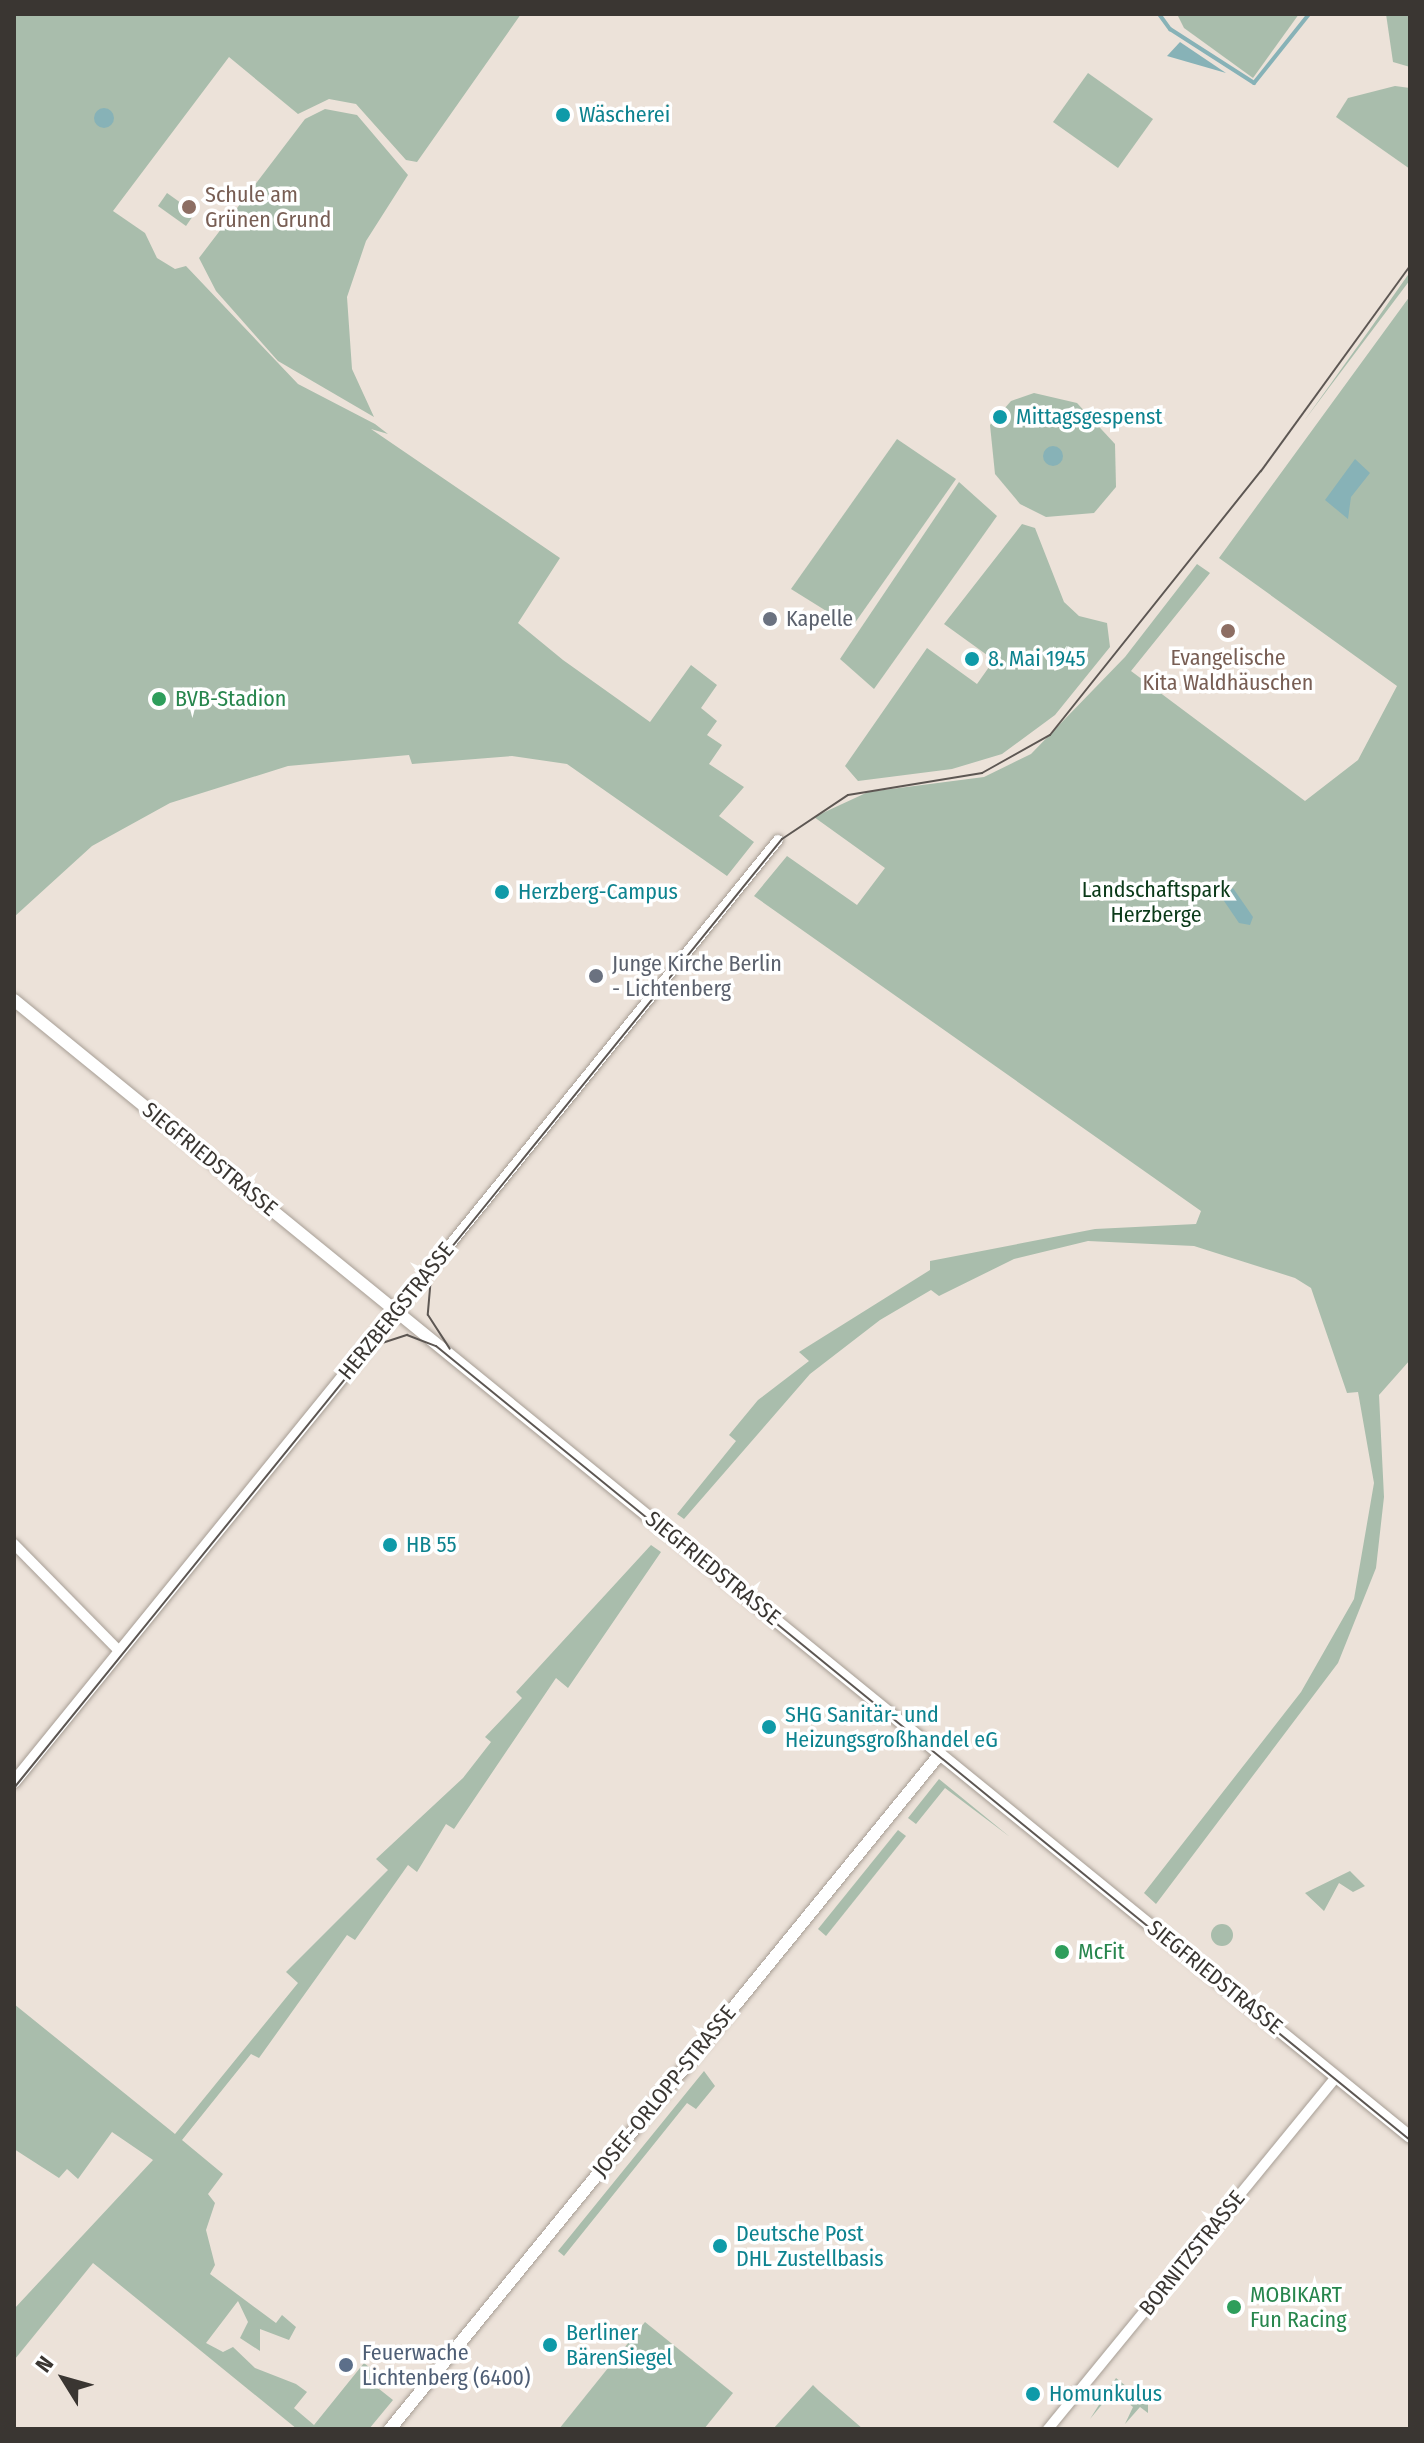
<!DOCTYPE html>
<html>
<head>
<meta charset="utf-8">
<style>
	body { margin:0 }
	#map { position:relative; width:1424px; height:2443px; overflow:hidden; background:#ece2d9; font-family:"Fira Sans Condensed",sans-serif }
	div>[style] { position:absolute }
	.green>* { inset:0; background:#a9bdac }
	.round { border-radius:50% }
	.water>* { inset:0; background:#87b2b7 }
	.stream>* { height:4px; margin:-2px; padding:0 2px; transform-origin:2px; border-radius:2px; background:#87b2b7 }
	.roads { filter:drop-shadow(0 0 2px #a79e95) drop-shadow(0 0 2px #a79e95) }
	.minor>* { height:10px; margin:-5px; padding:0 5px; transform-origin:5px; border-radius:5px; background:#fff }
	.tertiary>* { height:12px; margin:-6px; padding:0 6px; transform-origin:6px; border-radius:6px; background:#fff }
	.tram>* { height:2px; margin:-1px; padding:0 1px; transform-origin:1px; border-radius:1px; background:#5d5753 }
	.dots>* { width:22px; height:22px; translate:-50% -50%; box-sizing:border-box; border:4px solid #fff; border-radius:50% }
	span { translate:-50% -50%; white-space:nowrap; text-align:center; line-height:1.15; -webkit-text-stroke:7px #fff; paint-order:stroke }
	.culture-label { font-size:22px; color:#0d838f }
	.left { translate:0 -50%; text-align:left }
	.education-label { font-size:22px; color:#785e54 }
	.worship-label { font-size:22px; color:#5b616d }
	.leisure-label { font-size:22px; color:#27864d }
	.park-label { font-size:22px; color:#0b3a19 }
	.street-label { font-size:22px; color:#3a3632 }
	.service-label { font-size:22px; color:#4e5e75 }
	.frame { position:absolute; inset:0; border:16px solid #3a3632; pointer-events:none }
	.north { position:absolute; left:24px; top:2339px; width:80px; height:80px; -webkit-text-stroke:6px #fff; paint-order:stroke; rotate:307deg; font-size:22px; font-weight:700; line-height:32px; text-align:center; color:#3a3632 }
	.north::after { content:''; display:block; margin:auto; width:28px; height:36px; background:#3a3632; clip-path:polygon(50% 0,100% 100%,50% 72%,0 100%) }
</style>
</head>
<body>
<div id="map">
	<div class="green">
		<i style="clip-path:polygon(14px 14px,521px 14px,417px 162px,406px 160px,356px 104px,329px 99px,298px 114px,229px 57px,113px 211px,145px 233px,157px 258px,175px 269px,186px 266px,298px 384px,375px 424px,388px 434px,371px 429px,560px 558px,518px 623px,563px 660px,650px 722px,691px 665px,717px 685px,701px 708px,717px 721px,707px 735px,722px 745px,709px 764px,744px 787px,719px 816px,754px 842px,727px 876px,567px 764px,512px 756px,412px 764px,409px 755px,288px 766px,170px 803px,92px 846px,14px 917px)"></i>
		<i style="clip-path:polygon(1177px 14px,1299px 14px,1253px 78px,1184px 28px)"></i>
		<i style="clip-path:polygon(1386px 14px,1410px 14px,1410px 67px,1393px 62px)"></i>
		<i style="clip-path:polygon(1088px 73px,1153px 119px,1118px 168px,1053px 122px)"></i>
		<i style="clip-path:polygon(1395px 86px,1410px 88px,1410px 169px,1336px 117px,1348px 98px)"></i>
		<i style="clip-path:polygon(325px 109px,357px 115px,408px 175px,366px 241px,347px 297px,352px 369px,374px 417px,278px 361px,216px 291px,199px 258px,305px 119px)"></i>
		<i style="clip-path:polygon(167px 193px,195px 213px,186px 226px,158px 206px)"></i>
		<i style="clip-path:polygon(1410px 272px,1410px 280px,1304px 421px,1370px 329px)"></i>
		<i style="clip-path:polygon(1410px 296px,1410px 1360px,1379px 1395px,1384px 1497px,1376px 1568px,1338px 1663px,1156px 1904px,1144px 1893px,1301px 1692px,1354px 1599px,1374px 1483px,1358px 1392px,1347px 1393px,1311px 1288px,1295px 1278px,1194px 1246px,1088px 1241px,1014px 1259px,939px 1296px,931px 1290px,880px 1320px,810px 1374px,684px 1519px,677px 1514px,736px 1441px,729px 1435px,758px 1400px,809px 1361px,799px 1352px,930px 1270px,930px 1261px,1095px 1229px,1196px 1224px,1201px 1211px,754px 896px,787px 856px,857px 905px,885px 868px,814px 817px,868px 792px,984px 777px,1031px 754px,1125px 657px,1197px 564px,1210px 573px,1131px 671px,1305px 801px,1358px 760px,1397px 686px,1219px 558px)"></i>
		<i style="clip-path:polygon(1034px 393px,1077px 403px,1115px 444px,1116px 487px,1094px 513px,1046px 517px,1020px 504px,995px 474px,990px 425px,1011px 401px)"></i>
		<i style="clip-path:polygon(897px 439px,956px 479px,852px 627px,791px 589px)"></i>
		<i style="clip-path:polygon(959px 482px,997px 516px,874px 689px,840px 659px)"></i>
		<i style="clip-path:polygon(1022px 524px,1035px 528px,1064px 602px,1079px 616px,1107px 623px,1110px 647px,1055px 715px,1002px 754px,952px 769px,858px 781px,845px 766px,927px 648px,977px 684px,994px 660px,944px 624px)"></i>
		<i style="clip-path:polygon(651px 1545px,661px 1552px,568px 1688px,556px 1678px,454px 1829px,446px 1824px,417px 1872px,408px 1865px,355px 1940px,347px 1935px,259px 2058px,251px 2054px,182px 2140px,223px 2174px,208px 2194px,215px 2203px,206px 2230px,215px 2265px,210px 2274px,276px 2323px,282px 2315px,296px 2327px,289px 2340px,260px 2329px,260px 2351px,240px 2338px,248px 2322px,238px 2301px,206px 2343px,223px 2352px,233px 2347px,255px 2368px,296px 2384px,307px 2392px,294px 2408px,314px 2425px,364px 2363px,375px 2372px,369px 2381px,393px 2400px,369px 2429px,297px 2429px,93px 2263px,15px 2359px,14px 2309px,153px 2160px,112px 2132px,78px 2179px,67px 2169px,59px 2178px,14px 2149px,14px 2004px,175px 2134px,298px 1983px,286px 1972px,388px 1870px,376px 1859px,463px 1778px,491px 1742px,485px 1737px,522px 1698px,516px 1692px)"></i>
		<i style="clip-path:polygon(939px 1779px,1010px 1837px,945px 1788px,916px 1824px,908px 1818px)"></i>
		<i style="clip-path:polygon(898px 1830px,906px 1836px,826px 1936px,818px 1929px)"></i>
		<i style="clip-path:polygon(1350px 1871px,1365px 1886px,1353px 1892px,1339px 1883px,1324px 1911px,1305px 1893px)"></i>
		<i class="round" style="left:1211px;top:1924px;width:22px;height:22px"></i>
		<i style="clip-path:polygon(704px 2071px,715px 2086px,696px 2109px,687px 2103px,564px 2256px,558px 2251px)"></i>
		<i style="clip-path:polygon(645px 2322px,733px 2393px,704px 2429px,559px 2429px)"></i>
		<i style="clip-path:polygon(1116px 2378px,1148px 2404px,1148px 2413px,1140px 2407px,1125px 2424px,1133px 2407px,1113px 2391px,1090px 2419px)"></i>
		<i style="clip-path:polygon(813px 2385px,819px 2391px,863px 2429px,773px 2429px)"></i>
	</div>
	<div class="water">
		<i style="clip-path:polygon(1180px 42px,1226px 73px,1167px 56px)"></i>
		<i class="round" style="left:94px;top:108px;width:20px;height:20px"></i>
		<i class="round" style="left:1043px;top:446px;width:20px;height:20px"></i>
		<i style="clip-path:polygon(1355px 459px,1370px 473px,1351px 497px,1348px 519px,1325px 500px)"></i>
		<i style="clip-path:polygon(1233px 888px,1253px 917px,1250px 925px,1239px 923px,1222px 898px)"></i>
	</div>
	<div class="stream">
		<i style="left:1159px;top:14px;width:19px;rotate:54deg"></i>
		<i style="left:1170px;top:29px;width:100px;rotate:32.7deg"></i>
		<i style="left:1254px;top:83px;width:88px;rotate:-51.4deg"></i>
	</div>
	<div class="roads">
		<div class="minor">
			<i style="left:397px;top:1310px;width:605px;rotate:-50.97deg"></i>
			<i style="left:14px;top:1544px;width:151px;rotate:45.5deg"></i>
			<i style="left:1048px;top:2429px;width:455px;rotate:-50.7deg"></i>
		</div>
		<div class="tertiary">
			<i style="left:14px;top:1000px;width:1800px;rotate:39.16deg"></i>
			<i style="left:14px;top:1782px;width:608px;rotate:-50.94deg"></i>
			<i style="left:390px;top:2429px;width:871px;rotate:-50.83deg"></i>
		</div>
	</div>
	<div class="tram">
		<i style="left:431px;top:1277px;width:38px;rotate:95deg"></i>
		<i style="left:428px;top:1315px;width:40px;rotate:57.1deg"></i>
		<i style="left:376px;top:1345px;width:33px;rotate:-18deg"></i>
		<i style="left:407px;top:1335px;width:31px;rotate:21deg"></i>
		<i style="left:436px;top:1346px;width:1257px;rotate:39.19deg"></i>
		<i style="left:14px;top:1788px;width:1221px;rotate:-51.02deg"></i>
		<i style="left:782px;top:839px;width:79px;rotate:-33.7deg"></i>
		<i style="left:848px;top:795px;width:136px;rotate:-9.3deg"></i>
		<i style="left:982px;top:773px;width:78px;rotate:-29.2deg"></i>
		<i style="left:1050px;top:735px;width:338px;rotate:-51.4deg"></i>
		<i style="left:1261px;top:471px;width:253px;rotate:-54deg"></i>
	</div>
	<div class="dots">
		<i style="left:563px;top:115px;background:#0f9aa8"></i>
		<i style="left:189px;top:207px;background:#8d6e63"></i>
		<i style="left:1000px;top:417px;background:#0f9aa8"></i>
		<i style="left:770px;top:619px;background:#6b7280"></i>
		<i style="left:1228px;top:631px;background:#8d6e63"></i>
		<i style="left:972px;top:659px;background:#0f9aa8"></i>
		<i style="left:159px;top:699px;background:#2e9e5b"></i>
		<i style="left:502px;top:892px;background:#0f9aa8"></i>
		<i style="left:596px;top:976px;background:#6b7280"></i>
		<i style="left:390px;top:1545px;background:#0f9aa8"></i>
		<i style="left:769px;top:1727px;background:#0f9aa8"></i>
		<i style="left:1062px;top:1952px;background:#2e9e5b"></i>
		<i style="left:720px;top:2246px;background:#0f9aa8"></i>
		<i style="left:1234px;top:2307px;background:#2e9e5b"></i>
		<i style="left:550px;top:2345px;background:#0f9aa8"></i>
		<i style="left:346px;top:2365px;background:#5c6f8a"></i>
		<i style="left:1033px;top:2394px;background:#0f9aa8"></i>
	</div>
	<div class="culture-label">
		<span class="left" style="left:579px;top:115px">Wäscherei</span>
		<span class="left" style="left:1016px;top:417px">Mittagsgespenst</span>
		<span class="left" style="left:988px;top:659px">8. Mai 1945</span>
		<span class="left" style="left:518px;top:892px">Herzberg-Campus</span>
		<span class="left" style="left:406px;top:1545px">HB 55</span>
		<span class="left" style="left:785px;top:1727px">SHG Sanitär- und<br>Heizungsgroßhandel eG</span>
		<span class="left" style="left:736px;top:2246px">Deutsche Post<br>DHL Zustellbasis</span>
		<span class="left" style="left:566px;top:2345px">Berliner<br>BärenSiegel</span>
		<span class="left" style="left:1049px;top:2394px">Homunkulus</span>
	</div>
	<div class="education-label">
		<span class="left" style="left:205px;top:207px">Schule am<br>Grünen Grund</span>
		<span style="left:1228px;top:670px">Evangelische<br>Kita Waldhäuschen</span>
	</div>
	<div class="worship-label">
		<span class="left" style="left:786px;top:619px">Kapelle</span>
		<span class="left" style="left:612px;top:976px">Junge Kirche Berlin<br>- Lichtenberg</span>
	</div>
	<div class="leisure-label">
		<span class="left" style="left:175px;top:699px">BVB-Stadion</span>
		<span class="left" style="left:1078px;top:1952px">McFit</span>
		<span class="left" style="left:1250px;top:2307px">MOBIKART<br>Fun Racing</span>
	</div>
	<div class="park-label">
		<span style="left:1156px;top:902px">Landschaftspark<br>Herzberge</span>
	</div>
	<div class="street-label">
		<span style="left:210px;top:1159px;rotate:39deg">SIEGFRIEDSTRASSE</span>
		<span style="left:396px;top:1311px;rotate:-51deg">HERZBERGSTRASSE</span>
		<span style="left:713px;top:1568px;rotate:39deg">SIEGFRIEDSTRASSE</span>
		<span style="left:1215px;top:1977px;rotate:39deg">SIEGFRIEDSTRASSE</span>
		<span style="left:664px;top:2091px;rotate:-51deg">JOSEF-ORLOPP-STRASSE</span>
		<span style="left:1192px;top:2253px;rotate:-51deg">BORNITZSTRASSE</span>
	</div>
	<div class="service-label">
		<span class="left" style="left:362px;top:2365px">Feuerwache<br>Lichtenberg (6400)</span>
	</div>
	<div class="frame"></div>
	<div class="north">N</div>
</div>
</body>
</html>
